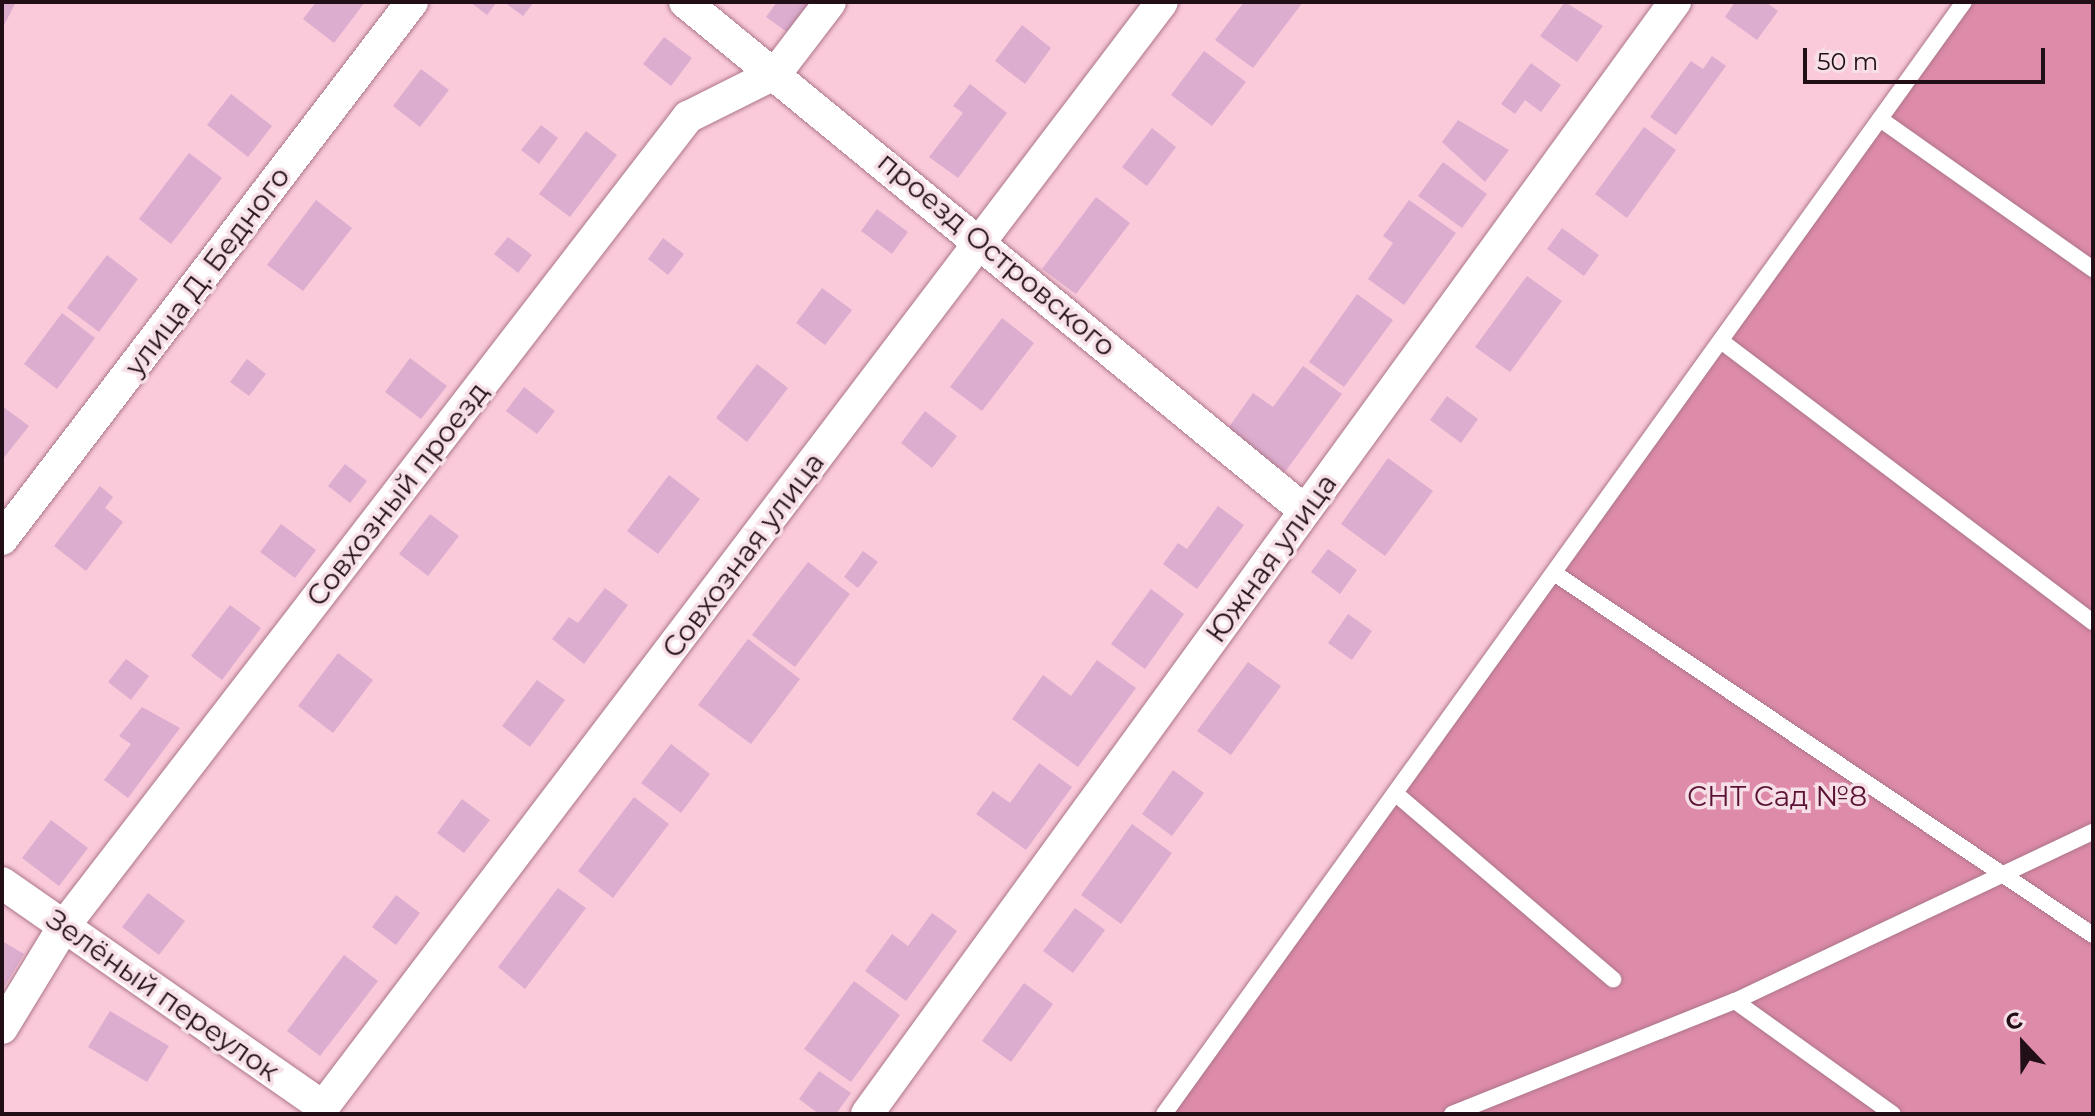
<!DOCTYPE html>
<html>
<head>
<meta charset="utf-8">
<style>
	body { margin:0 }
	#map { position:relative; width:2095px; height:1116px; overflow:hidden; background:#facada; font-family:Montserrat,sans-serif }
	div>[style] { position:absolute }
	.green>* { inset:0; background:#de8baa }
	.building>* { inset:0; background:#dcadcf }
	.roads { filter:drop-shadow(0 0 2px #ac7689) drop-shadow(0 0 2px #ac7689) }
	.service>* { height:16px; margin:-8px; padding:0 8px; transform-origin:8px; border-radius:8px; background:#fff }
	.minor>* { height:32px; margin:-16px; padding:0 16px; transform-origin:16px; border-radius:16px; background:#fff }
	span { translate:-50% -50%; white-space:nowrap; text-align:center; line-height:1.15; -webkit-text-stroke:7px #f7dfe7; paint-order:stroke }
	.street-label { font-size:28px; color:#220e16 }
	.park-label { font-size:28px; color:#5b1335 }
	.frame { position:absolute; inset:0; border:4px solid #220e16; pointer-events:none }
	.north { position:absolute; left:1983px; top:1004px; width:80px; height:80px; -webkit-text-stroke:6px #f7dfe7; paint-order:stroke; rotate:338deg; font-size:22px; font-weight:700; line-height:32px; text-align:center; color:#220e16 }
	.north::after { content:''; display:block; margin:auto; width:28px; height:36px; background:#220e16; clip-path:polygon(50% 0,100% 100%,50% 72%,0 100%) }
	.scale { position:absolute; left:1803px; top:48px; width:242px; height:36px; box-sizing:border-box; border:4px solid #220e16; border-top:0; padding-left:10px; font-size:24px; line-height:28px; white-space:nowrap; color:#220e16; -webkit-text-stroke:6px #f7dfe7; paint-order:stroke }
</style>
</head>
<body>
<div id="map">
	<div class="green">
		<i style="clip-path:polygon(1964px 2px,2093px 2px,2093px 1114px,1154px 1114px)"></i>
	</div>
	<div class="building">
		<i style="clip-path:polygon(2px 2px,15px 4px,2px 29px)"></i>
		<i style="clip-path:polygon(316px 2px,365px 2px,334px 43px,303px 19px)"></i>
		<i style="clip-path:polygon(470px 2px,497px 2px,487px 15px)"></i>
		<i style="clip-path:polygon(504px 2px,534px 2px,523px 16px)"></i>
		<i style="clip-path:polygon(777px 2px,820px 2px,794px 37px,766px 17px)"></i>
		<i style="clip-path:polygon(1244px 2px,1303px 2px,1253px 68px,1215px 40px)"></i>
		<i style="clip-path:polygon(1565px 2px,1603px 26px,1577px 62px,1540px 36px)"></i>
		<i style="clip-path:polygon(1735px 2px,1766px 2px,1778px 11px,1757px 40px,1725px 17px)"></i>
		<i style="clip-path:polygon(1022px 25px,1051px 48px,1025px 84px,995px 61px)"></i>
		<i style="clip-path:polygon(664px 37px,692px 58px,671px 86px,643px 64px)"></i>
		<i style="clip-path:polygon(1204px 51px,1246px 82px,1212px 126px,1171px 95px)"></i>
		<i style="clip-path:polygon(1712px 56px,1726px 66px,1676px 135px,1650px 117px,1691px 61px,1703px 69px)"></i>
		<i style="clip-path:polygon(1531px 63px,1561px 85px,1541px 112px,1525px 100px,1515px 114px,1501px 104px)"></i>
		<i style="clip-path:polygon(421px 69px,449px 90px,420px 127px,393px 106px)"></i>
		<i style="clip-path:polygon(970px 84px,1007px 113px,958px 178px,929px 157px,963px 113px,953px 106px)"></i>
		<i style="clip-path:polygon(231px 94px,272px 126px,248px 157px,207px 125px)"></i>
		<i style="clip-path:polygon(1458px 120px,1509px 150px,1485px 182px,1442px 142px)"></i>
		<i style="clip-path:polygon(541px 125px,558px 138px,539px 164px,521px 150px)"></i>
		<i style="clip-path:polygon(1644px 127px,1676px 150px,1627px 218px,1595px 194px)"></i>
		<i style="clip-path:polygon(1152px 128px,1176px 147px,1147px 186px,1122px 167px)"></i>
		<i style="clip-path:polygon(586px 131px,617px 155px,570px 217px,539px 194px)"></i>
		<i style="clip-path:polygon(189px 153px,222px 178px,171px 244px,139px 219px)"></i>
		<i style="clip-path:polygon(1443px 162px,1487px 194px,1462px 228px,1418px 196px)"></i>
		<i style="clip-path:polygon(1096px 197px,1130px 223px,1076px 294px,1042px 269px)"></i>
		<i style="clip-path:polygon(316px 200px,352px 228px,303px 291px,267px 265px)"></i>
		<i style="clip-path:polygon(1409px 200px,1456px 233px,1404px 305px,1368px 279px,1393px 243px,1383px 236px)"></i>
		<i style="clip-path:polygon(877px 209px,908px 232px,892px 254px,861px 231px)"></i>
		<i style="clip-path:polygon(1562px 228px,1599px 255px,1584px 276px,1547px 249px)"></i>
		<i style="clip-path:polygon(508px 237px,532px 255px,518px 273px,494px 254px)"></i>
		<i style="clip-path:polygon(663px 238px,684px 254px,668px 275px,648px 259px)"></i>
		<i style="clip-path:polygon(107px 255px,138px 279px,99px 332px,67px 308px)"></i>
		<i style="clip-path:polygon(1527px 276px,1562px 301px,1510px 372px,1475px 347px)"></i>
		<i style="clip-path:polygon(822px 288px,852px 310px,825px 345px,796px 323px)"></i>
		<i style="clip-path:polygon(1357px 294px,1393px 320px,1344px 387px,1309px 362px)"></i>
		<i style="clip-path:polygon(62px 313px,95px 338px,57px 389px,24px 364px)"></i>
		<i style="clip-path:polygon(1002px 318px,1034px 343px,982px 411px,950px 387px)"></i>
		<i style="clip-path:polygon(410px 358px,447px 386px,421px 419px,385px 392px)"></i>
		<i style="clip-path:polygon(247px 359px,266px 374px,249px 396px,230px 382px)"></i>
		<i style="clip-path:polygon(757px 364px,788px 388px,747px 442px,716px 418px)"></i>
		<i style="clip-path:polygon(1303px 366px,1342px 394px,1285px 472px,1227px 430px,1253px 393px,1273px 407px)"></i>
		<i style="clip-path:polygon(524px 387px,555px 411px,537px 434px,506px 411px)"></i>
		<i style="clip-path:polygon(1447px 396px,1478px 419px,1461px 443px,1430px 420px)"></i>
		<i style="clip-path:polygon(2px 406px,29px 426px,2px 460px)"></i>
		<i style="clip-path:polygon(925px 411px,957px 436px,932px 468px,901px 443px)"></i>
		<i style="clip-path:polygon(1388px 458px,1433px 491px,1385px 556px,1341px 524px)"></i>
		<i style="clip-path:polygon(345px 464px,367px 481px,350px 503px,328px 486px)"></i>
		<i style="clip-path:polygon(669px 475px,700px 499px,658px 554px,627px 531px)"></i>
		<i style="clip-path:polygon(100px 486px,113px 497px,105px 508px,123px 522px,86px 571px,54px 546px)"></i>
		<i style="clip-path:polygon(1218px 506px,1244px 525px,1197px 589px,1163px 564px,1178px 543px,1187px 549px)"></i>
		<i style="clip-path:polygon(430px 514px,459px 536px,428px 576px,399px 554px)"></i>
		<i style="clip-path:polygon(281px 524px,316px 550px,295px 578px,260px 552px)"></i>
		<i style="clip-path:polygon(1328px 549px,1357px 570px,1340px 594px,1311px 572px)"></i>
		<i style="clip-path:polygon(863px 551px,878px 562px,858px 588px,844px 577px)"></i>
		<i style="clip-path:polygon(808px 562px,850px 594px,795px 667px,752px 635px)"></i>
		<i style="clip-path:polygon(605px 588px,628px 605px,584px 664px,552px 639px,569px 617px,578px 623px)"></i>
		<i style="clip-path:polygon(1151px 589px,1184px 614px,1145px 669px,1111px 644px)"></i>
		<i style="clip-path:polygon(230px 605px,261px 628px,222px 680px,191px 656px)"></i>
		<i style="clip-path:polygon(1348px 614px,1372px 631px,1352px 660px,1328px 643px)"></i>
		<i style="clip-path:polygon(748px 639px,800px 679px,751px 744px,698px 705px)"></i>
		<i style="clip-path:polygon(338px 653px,373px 680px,333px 733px,298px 706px)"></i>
		<i style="clip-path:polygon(126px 659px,149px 676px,131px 700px,108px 682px)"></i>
		<i style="clip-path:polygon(1097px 660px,1136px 688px,1078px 767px,1012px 719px,1043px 675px,1071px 696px)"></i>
		<i style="clip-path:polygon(1248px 662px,1281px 686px,1231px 755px,1197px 731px)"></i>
		<i style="clip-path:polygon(537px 680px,565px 700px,530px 747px,502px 726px)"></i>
		<i style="clip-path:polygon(142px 707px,180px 728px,128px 798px,104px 780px,131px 744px,119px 736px)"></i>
		<i style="clip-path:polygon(671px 744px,710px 774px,681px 813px,641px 783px)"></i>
		<i style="clip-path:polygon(1039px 763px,1072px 787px,1026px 850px,976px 814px,993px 791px,1010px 803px)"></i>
		<i style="clip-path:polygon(1173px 770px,1204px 793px,1172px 836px,1142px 814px)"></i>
		<i style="clip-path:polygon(634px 797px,669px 824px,613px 898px,578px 871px)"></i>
		<i style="clip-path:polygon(462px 799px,490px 820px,464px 853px,437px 833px)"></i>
		<i style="clip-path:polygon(51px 820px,88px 848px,59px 886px,22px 858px)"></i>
		<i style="clip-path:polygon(1132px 824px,1172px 853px,1121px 924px,1081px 895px)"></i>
		<i style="clip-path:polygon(558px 888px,586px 908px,525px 989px,498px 967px)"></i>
		<i style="clip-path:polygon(148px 893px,185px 921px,159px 955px,122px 927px)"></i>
		<i style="clip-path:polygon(396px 895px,420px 913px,396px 945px,372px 927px)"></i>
		<i style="clip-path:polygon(1075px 908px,1105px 930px,1073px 973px,1043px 951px)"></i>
		<i style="clip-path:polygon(932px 913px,957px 931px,906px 1001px,865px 971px,892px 934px,908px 946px)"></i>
		<i style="clip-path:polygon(2px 941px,24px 954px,4px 987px,2px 986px)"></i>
		<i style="clip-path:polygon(344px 955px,378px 981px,320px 1056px,287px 1031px)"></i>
		<i style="clip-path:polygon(854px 981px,900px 1015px,851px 1082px,804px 1049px)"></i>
		<i style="clip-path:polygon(1024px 983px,1053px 1004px,1011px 1062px,982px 1041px)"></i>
		<i style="clip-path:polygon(110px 1011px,169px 1046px,147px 1082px,88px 1047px)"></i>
		<i style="clip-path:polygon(819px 1071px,851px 1093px,836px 1114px,819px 1114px,799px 1099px)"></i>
	</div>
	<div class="roads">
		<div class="service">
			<i style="left:1880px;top:119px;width:261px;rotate:35.2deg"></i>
			<i style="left:1721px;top:341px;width:466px;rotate:37.1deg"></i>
			<i style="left:1554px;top:573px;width:649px;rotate:33.89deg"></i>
			<i style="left:1395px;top:793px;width:287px;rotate:40.5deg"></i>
			<i style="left:1735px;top:1001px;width:194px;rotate:35.6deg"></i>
			<i style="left:1164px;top:1114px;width:1370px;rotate:-54.27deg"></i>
			<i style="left:1452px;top:1114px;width:305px;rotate:-21.8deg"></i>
			<i style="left:1735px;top:1001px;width:396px;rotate:-25.3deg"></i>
		</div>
		<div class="minor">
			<i style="left:685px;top:2px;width:802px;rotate:39.38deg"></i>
			<i style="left:2px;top:539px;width:676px;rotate:-52.64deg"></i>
			<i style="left:2px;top:883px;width:391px;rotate:34.9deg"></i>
			<i style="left:323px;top:1107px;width:1387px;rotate:-52.79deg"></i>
			<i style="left:2px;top:1028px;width:119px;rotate:-58.7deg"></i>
			<i style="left:64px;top:926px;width:1022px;rotate:-52.36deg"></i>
			<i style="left:688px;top:117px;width:98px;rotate:-26.6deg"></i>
			<i style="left:776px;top:73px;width:89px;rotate:-52.7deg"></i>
			<i style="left:867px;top:1114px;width:1375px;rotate:-54deg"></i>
		</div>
	</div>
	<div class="street-label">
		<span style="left:997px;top:254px;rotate:40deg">проезд Островского</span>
		<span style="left:207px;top:271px;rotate:-53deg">улица Д. Бедного</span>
		<span style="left:397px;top:494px;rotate:-52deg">Совхозный проезд</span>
		<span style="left:743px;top:555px;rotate:-53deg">Совхозная улица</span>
		<span style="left:1271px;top:558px;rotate:-54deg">Южная улица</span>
		<span style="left:163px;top:995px;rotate:35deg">Зелёный переулок</span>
	</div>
	<div class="park-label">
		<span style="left:1777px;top:796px">СНТ Сад №8</span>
	</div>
	<div class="frame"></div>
	<div class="north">С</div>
	<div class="scale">50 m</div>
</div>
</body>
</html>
